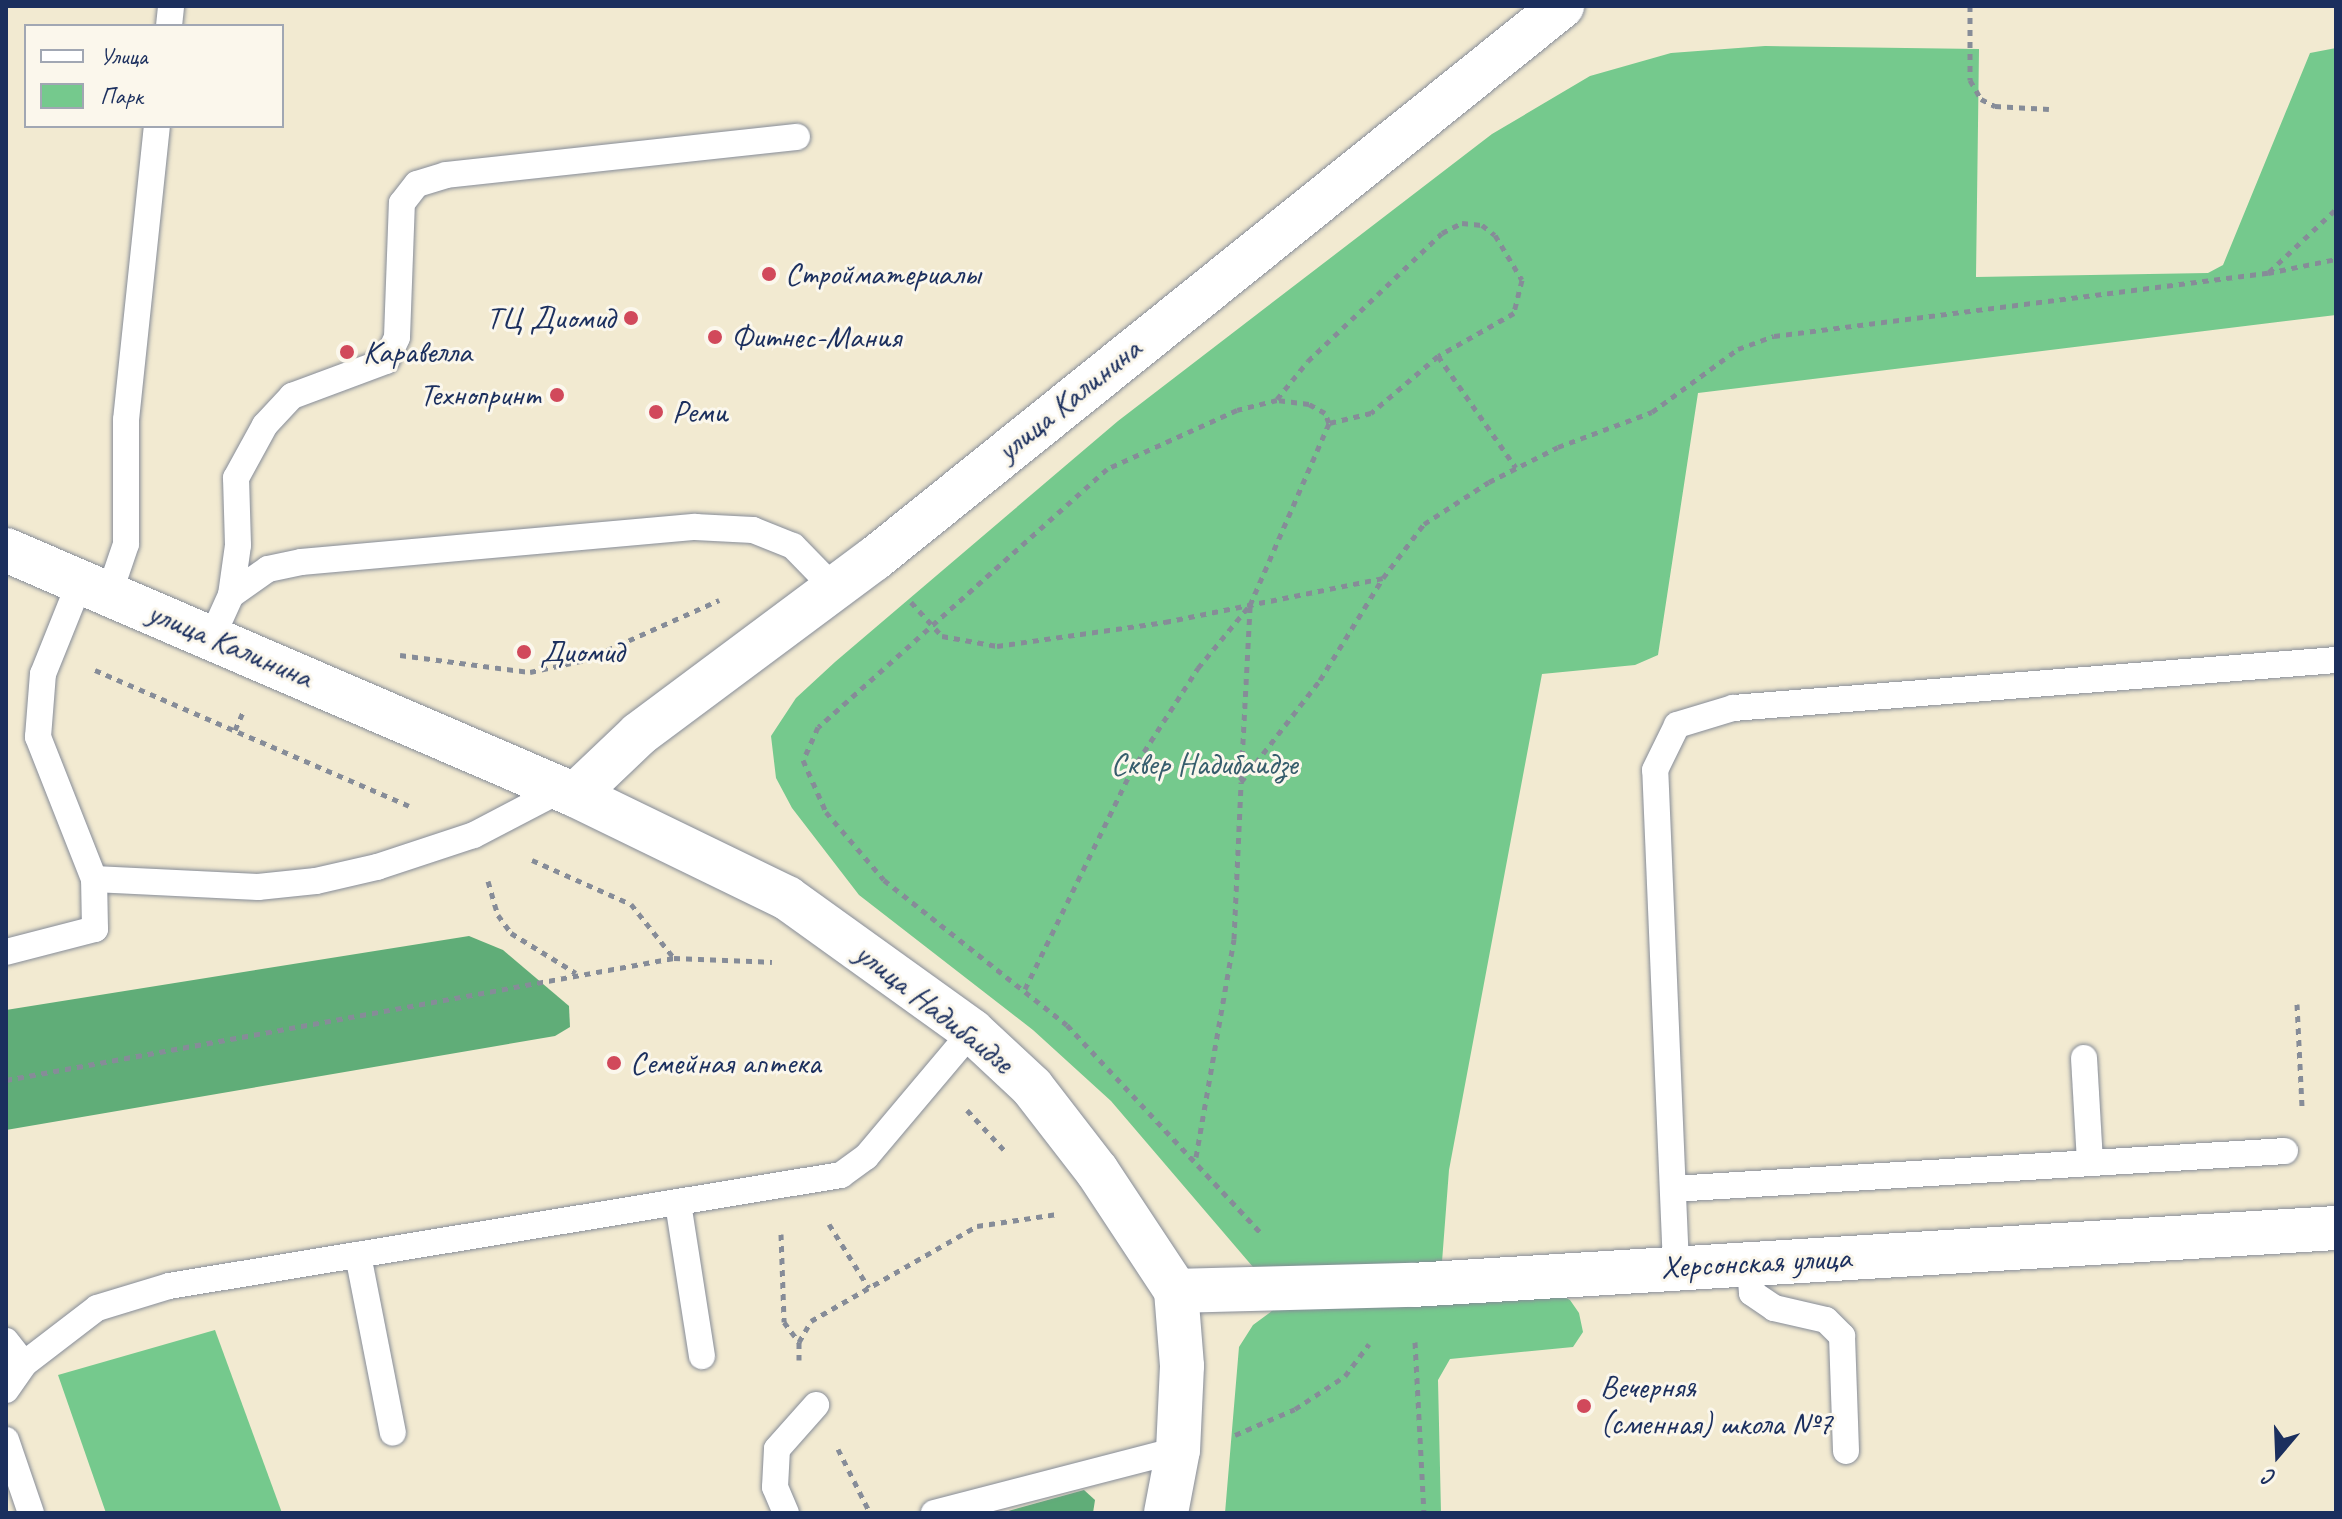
<!DOCTYPE html>
<html>
<head>
<meta charset="utf-8">
<style>
	body { margin:0 }
	#map { position:relative; width:2342px; height:1519px; overflow:hidden; background:#f2ead1; font-family:Caveat,sans-serif }
	div>[style] { position:absolute }
	.green>* { inset:0; background:#75c98d }
	.forest>* { inset:0; background:#60ad78 }
	.path>* { height:5px; margin-top:-2.5px; transform-origin:0; background:repeating-linear-gradient(90deg,#868c98 0 6px,transparent 0 12px) }
	.roads { filter:drop-shadow(0 0 2px #868c98) drop-shadow(0 0 2px #868c98) }
	.service>* { height:26px; margin:-13px; padding:0 13px; transform-origin:13px; border-radius:13px; background:#fff }
	.minor>* { height:44px; margin:-22px; padding:0 22px; transform-origin:22px; border-radius:22px; background:#fff }
	.secondary>* { height:44px; margin:-22px; padding:0 22px; transform-origin:22px; border-radius:22px; background:#fff }
	.dots>* { width:22px; height:22px; translate:-50% -50%; box-sizing:border-box; border:4px solid #fbf7ec; border-radius:50% }
	span { translate:-50% -50%; white-space:nowrap; text-align:center; line-height:1.15; -webkit-text-stroke:6px #fbf7ec; paint-order:stroke }
	.poi-label { font-size:32px; color:#1b2f5e }
	.left { translate:0 -50%; text-align:left }
	.right { translate:-100% -50%; text-align:right }
	.street-label { font-size:32px; color:#1b2f5e }
	.park-label { font-size:32px; color:#365d6c }
	.frame { position:absolute; inset:0; border:8px solid #1b2f5e; pointer-events:none }
	.legend { position:absolute; left:24px; top:24px; width:260px; height:104px; box-sizing:border-box; background:#fbf7ec; border:2px solid #a1a7b3; margin:0; padding:10px 14px; list-style:none; font-size:24px; color:#1b2f5e }
	.legend li { display:flex; align-items:center; gap:16px; height:40px }
	.legend b { width:40px; border:2px solid #a1a7b3 }
	.north { position:absolute; left:2238px; top:1415px; width:80px; height:80px; -webkit-text-stroke:6px #fbf7ec; paint-order:stroke; rotate:199deg; font-size:22px; font-weight:700; line-height:32px; text-align:center; color:#1b2f5e }
	.north::after { content:''; display:block; margin:auto; width:28px; height:36px; background:#1b2f5e; clip-path:polygon(50% 0,100% 100%,50% 72%,0 100%) }
</style>
</head>
<body>
<div id="map">
	<div class="green">
		<i style="clip-path:polygon(1765px 46px,1979px 49px,1976px 277px,2208px 273px,2223px 265px,2310px 53px,2336px 48px,2336px 315px,1698px 393px,1658px 655px,1635px 665px,1542px 674px,1449px 1170px,1441px 1275px,1270px 1275px,1253px 1267px,1111px 1101px,1033px 1030px,859px 895px,792px 808px,776px 778px,771px 736px,796px 698px,835px 662px,1118px 421px,1492px 134px,1590px 76px,1671px 53px)"></i>
		<i style="clip-path:polygon(1549px 1289px,1570px 1300px,1579px 1313px,1583px 1332px,1573px 1347px,1450px 1359px,1438px 1380px,1441px 1513px,1225px 1513px,1239px 1347px,1253px 1325px,1288px 1299px)"></i>
		<i style="clip-path:polygon(215px 1330px,282px 1513px,106px 1513px,58px 1375px)"></i>
	</div>
	<div class="forest">
		<i style="clip-path:polygon(469px 936px,503px 950px,569px 1006px,570px 1027px,555px 1036px,6px 1130px,6px 1010px)"></i>
		<i style="clip-path:polygon(1084px 1490px,1095px 1500px,1093px 1513px,1001px 1513px)"></i>
	</div>
	<div class="path">
		<i style="left:1970px;top:6px;width:74px;rotate:90deg"></i>
		<i style="left:1970px;top:80px;width:22px;rotate:60deg"></i>
		<i style="left:1981px;top:99px;width:16px;rotate:27deg"></i>
		<i style="left:1995px;top:106px;width:54px;rotate:3.2deg"></i>
		<i style="left:2269px;top:272px;width:92px;rotate:-43.2deg"></i>
		<i style="left:1438px;top:356px;width:136px;rotate:55.1deg"></i>
		<i style="left:1277px;top:399px;width:49px;rotate:-50.8deg"></i>
		<i style="left:1308px;top:361px;width:185px;rotate:-43.7deg"></i>
		<i style="left:1442px;top:233px;width:22px;rotate:-27deg"></i>
		<i style="left:1462px;top:223px;width:20px;rotate:6deg"></i>
		<i style="left:1482px;top:225px;width:16px;rotate:38deg"></i>
		<i style="left:1495px;top:235px;width:52px;rotate:59deg"></i>
		<i style="left:1522px;top:280px;width:34px;rotate:104deg"></i>
		<i style="left:1514px;top:313px;width:87px;rotate:150.5deg"></i>
		<i style="left:1438px;top:356px;width:88px;rotate:139.6deg"></i>
		<i style="left:1371px;top:413px;width:43px;rotate:166.6deg"></i>
		<i style="left:911px;top:602px;width:46px;rotate:47.6deg"></i>
		<i style="left:942px;top:636px;width:56px;rotate:10.3deg"></i>
		<i style="left:997px;top:646px;width:170px;rotate:-8.1deg"></i>
		<i style="left:1165px;top:622px;width:222px;rotate:-11.4deg"></i>
		<i style="left:1383px;top:578px;width:68px;rotate:-52.8deg"></i>
		<i style="left:1424px;top:524px;width:77px;rotate:-32.9deg"></i>
		<i style="left:1489px;top:482px;width:77px;rotate:-26.9deg"></i>
		<i style="left:1558px;top:447px;width:100px;rotate:-20.4deg"></i>
		<i style="left:1652px;top:412px;width:107px;rotate:-36.2deg"></i>
		<i style="left:1738px;top:349px;width:38px;rotate:-20deg"></i>
		<i style="left:1774px;top:336px;width:498px;rotate:-7.3deg"></i>
		<i style="left:2268px;top:273px;width:69px;rotate:-11.6deg"></i>
		<i style="left:400px;top:655px;width:131px;rotate:7.5deg"></i>
		<i style="left:530px;top:672px;width:56px;rotate:-12.3deg"></i>
		<i style="left:585px;top:660px;width:147px;rotate:-24.1deg"></i>
		<i style="left:95px;top:670px;width:342px;rotate:23.4deg"></i>
		<i style="left:235px;top:730px;width:20px;rotate:-66deg"></i>
		<i style="left:1241px;top:780px;width:174px;rotate:-87deg"></i>
		<i style="left:532px;top:860px;width:108px;rotate:24deg"></i>
		<i style="left:631px;top:904px;width:69px;rotate:51.5deg"></i>
		<i style="left:488px;top:881px;width:35px;rotate:74deg"></i>
		<i style="left:498px;top:915px;width:22px;rotate:54deg"></i>
		<i style="left:511px;top:933px;width:76px;rotate:31.6deg"></i>
		<i style="left:1025px;top:989px;width:242px;rotate:-64deg"></i>
		<i style="left:1131px;top:772px;width:124px;rotate:-57.2deg"></i>
		<i style="left:1198px;top:668px;width:82px;rotate:-50.5deg"></i>
		<i style="left:1250px;top:605px;width:198px;rotate:-66.5deg"></i>
		<i style="left:1329px;top:423px;width:11px;rotate:-112deg"></i>
		<i style="left:1325px;top:413px;width:18px;rotate:-151deg"></i>
		<i style="left:1309px;top:404px;width:32px;rotate:-173deg"></i>
		<i style="left:1277px;top:400px;width:41px;rotate:166deg"></i>
		<i style="left:1237px;top:410px;width:143px;rotate:155.6deg"></i>
		<i style="left:1107px;top:469px;width:387px;rotate:138.2deg"></i>
		<i style="left:818px;top:727px;width:36px;rotate:114deg"></i>
		<i style="left:803px;top:760px;width:57px;rotate:66.1deg"></i>
		<i style="left:826px;top:812px;width:89px;rotate:49.5deg"></i>
		<i style="left:884px;top:880px;width:233px;rotate:38.4deg"></i>
		<i style="left:1067px;top:1025px;width:283px;rotate:47deg"></i>
		<i style="left:2297px;top:1004px;width:103px;rotate:87.2deg"></i>
		<i style="left:6px;top:1080px;width:679px;rotate:-10.35deg"></i>
		<i style="left:674px;top:958px;width:98px;rotate:2.3deg"></i>
		<i style="left:967px;top:1110px;width:54px;rotate:47.2deg"></i>
		<i style="left:1196px;top:1157px;width:221px;rotate:-80.1deg"></i>
		<i style="left:1234px;top:939px;width:157px;rotate:-87.4deg"></i>
		<i style="left:1241px;top:782px;width:129px;rotate:-52.2deg"></i>
		<i style="left:1320px;top:680px;width:120px;rotate:-58.3deg"></i>
		<i style="left:829px;top:1224px;width:75px;rotate:58deg"></i>
		<i style="left:781px;top:1234px;width:88px;rotate:88deg"></i>
		<i style="left:784px;top:1322px;width:25px;rotate:53deg"></i>
		<i style="left:1415px;top:1342px;width:171px;rotate:87deg"></i>
		<i style="left:799px;top:1360px;width:18px;rotate:-90deg"></i>
		<i style="left:799px;top:1342px;width:24px;rotate:-60deg"></i>
		<i style="left:811px;top:1321px;width:191px;rotate:-29.8deg"></i>
		<i style="left:977px;top:1226px;width:81px;rotate:-8.5deg"></i>
		<i style="left:1235px;top:1435px;width:65px;rotate:-23.4deg"></i>
		<i style="left:1295px;top:1409px;width:60px;rotate:-33.4deg"></i>
		<i style="left:1345px;top:1376px;width:40px;rotate:-53deg"></i>
		<i style="left:838px;top:1449px;width:72px;rotate:63.4deg"></i>
	</div>
	<div class="roads">
		<div class="service">
			<i style="left:169px;top:26px;width:20px;rotate:-84deg"></i>
			<i style="left:109px;top:594px;width:53px;rotate:-71.2deg"></i>
			<i style="left:126px;top:544px;width:124px;rotate:-90deg"></i>
			<i style="left:126px;top:420px;width:296px;rotate:-84deg"></i>
			<i style="left:231px;top:595px;width:45px;rotate:-35.1deg"></i>
			<i style="left:268px;top:569px;width:34px;rotate:-12deg"></i>
			<i style="left:301px;top:562px;width:396px;rotate:-5.1deg"></i>
			<i style="left:695px;top:527px;width:58px;rotate:3deg"></i>
			<i style="left:753px;top:530px;width:43px;rotate:21.8deg"></i>
			<i style="left:793px;top:546px;width:57px;rotate:45.7deg"></i>
			<i style="left:212px;top:637px;width:46px;rotate:-65.7deg"></i>
			<i style="left:231px;top:595px;width:50px;rotate:-82deg"></i>
			<i style="left:238px;top:545px;width:67px;rotate:-91.7deg"></i>
			<i style="left:236px;top:478px;width:60px;rotate:-61.3deg"></i>
			<i style="left:265px;top:425px;width:40px;rotate:-47deg"></i>
			<i style="left:292px;top:396px;width:100px;rotate:-20.4deg"></i>
			<i style="left:386px;top:361px;width:26px;rotate:-65deg"></i>
			<i style="left:397px;top:337px;width:134px;rotate:-87.9deg"></i>
			<i style="left:402px;top:203px;width:24px;rotate:-52deg"></i>
			<i style="left:417px;top:184px;width:30px;rotate:-17deg"></i>
			<i style="left:446px;top:175px;width:353px;rotate:-6.2deg"></i>
			<i style="left:94px;top:879px;width:164px;rotate:2.8deg"></i>
			<i style="left:258px;top:887px;width:58px;rotate:-5.9deg"></i>
			<i style="left:316px;top:881px;width:63px;rotate:-12.9deg"></i>
			<i style="left:377px;top:867px;width:102px;rotate:-18.3deg"></i>
			<i style="left:474px;top:835px;width:99px;rotate:-27.6deg"></i>
			<i style="left:6px;top:952px;width:92px;rotate:-14.5deg"></i>
			<i style="left:95px;top:929px;width:50px;rotate:-91.1deg"></i>
			<i style="left:94px;top:879px;width:153px;rotate:-111.5deg"></i>
			<i style="left:38px;top:737px;width:63px;rotate:-85.5deg"></i>
			<i style="left:43px;top:674px;width:99px;rotate:-68.1deg"></i>
			<i style="left:2084px;top:1058px;width:105px;rotate:86.7deg"></i>
			<i style="left:1673px;top:1189px;width:613px;rotate:-3.55deg"></i>
			<i style="left:678px;top:1203px;width:155px;rotate:81.1deg"></i>
			<i style="left:358px;top:1255px;width:181px;rotate:78.9deg"></i>
			<i style="left:1750px;top:1265px;width:28px;rotate:86deg"></i>
			<i style="left:1752px;top:1293px;width:27px;rotate:34deg"></i>
			<i style="left:1774px;top:1308px;width:53px;rotate:13deg"></i>
			<i style="left:1826px;top:1320px;width:23px;rotate:45deg"></i>
			<i style="left:1842px;top:1336px;width:115px;rotate:88deg"></i>
			<i style="left:1676px;top:1266px;width:496px;rotate:-92.4deg"></i>
			<i style="left:1655px;top:770px;width:50px;rotate:-63.9deg"></i>
			<i style="left:1677px;top:725px;width:59px;rotate:-16.9deg"></i>
			<i style="left:1733px;top:708px;width:605px;rotate:-4.55deg"></i>
			<i style="left:6px;top:1341px;width:29px;rotate:52deg"></i>
			<i style="left:6px;top:1390px;width:32px;rotate:-55deg"></i>
			<i style="left:24px;top:1364px;width:92px;rotate:-37.5deg"></i>
			<i style="left:97px;top:1308px;width:75px;rotate:-17deg"></i>
			<i style="left:169px;top:1286px;width:681px;rotate:-9.38deg"></i>
			<i style="left:841px;top:1175px;width:31px;rotate:-36deg"></i>
			<i style="left:866px;top:1157px;width:165px;rotate:-49.9deg"></i>
			<i style="left:6px;top:1440px;width:77px;rotate:71.1deg"></i>
			<i style="left:786px;top:1513px;width:28px;rotate:-113deg"></i>
			<i style="left:775px;top:1487px;width:38px;rotate:-87deg"></i>
			<i style="left:777px;top:1449px;width:59px;rotate:-48.4deg"></i>
			<i style="left:934px;top:1513px;width:252px;rotate:-14.5deg"></i>
		</div>
		<div class="minor">
			<i style="left:1176px;top:1291px;width:236px;rotate:-1.5deg"></i>
			<i style="left:1412px;top:1285px;width:926px;rotate:-3.53deg"></i>
		</div>
		<div class="secondary">
			<i style="left:6px;top:550px;width:620px;rotate:23.3deg"></i>
			<i style="left:575px;top:795px;width:236px;rotate:25.9deg"></i>
			<i style="left:787px;top:898px;width:228px;rotate:35.7deg"></i>
			<i style="left:972px;top:1031px;width:82px;rotate:43deg"></i>
			<i style="left:1032px;top:1087px;width:106px;rotate:52.3deg"></i>
			<i style="left:1097px;top:1171px;width:144px;rotate:56.6deg"></i>
			<i style="left:1176px;top:1291px;width:75px;rotate:85.4deg"></i>
			<i style="left:1182px;top:1366px;width:84px;rotate:92.7deg"></i>
			<i style="left:1178px;top:1450px;width:64px;rotate:100.8deg"></i>
			<i style="left:575px;top:795px;width:88px;rotate:-43.6deg"></i>
			<i style="left:639px;top:734px;width:293px;rotate:-36.7deg"></i>
			<i style="left:874px;top:559px;width:883px;rotate:-38.79deg"></i>
		</div>
	</div>
	<div class="dots">
		<i style="left:769px;top:274px;background:#d1495b"></i>
		<i style="left:631px;top:318px;background:#d1495b"></i>
		<i style="left:715px;top:337px;background:#d1495b"></i>
		<i style="left:347px;top:352px;background:#d1495b"></i>
		<i style="left:557px;top:395px;background:#d1495b"></i>
		<i style="left:656px;top:412px;background:#d1495b"></i>
		<i style="left:524px;top:652px;background:#d1495b"></i>
		<i style="left:614px;top:1063px;background:#d1495b"></i>
		<i style="left:1584px;top:1406px;background:#d1495b"></i>
	</div>
	<div class="poi-label">
		<span class="left" style="left:785px;top:274px">Стройматериалы</span>
		<span class="right" style="left:615px;top:318px">ТЦ Диомид</span>
		<span class="left" style="left:731px;top:337px">Фитнес-Мания</span>
		<span class="left" style="left:363px;top:352px">Каравелла</span>
		<span class="right" style="left:541px;top:395px">Технопринт</span>
		<span class="left" style="left:672px;top:412px">Реми</span>
		<span class="left" style="left:540px;top:652px">Диомид</span>
		<span class="left" style="left:630px;top:1063px">Семейная аптека</span>
		<span class="left" style="left:1600px;top:1406px">Вечерняя<br>(сменная) школа №7</span>
	</div>
	<div class="street-label">
		<span style="left:1069px;top:400px;rotate:-39deg">улица Калинина</span>
		<span style="left:230px;top:645px;rotate:23deg">улица Калинина</span>
		<span style="left:934px;top:1008px;rotate:38deg">улица Надибаидзе</span>
		<span style="left:1756px;top:1263px;rotate:-3deg">Херсонская улица</span>
	</div>
	<div class="park-label">
		<span style="left:1204px;top:764px">Сквер Надибаидзе</span>
	</div>
	<div class="frame"></div>
	<ul class="legend">
	<li><b style="height:10px;background:#fff"></b>Улица</li>
	<li><b style="height:22px;background:#75c98d"></b>Парк</li>
	</ul>
	<div class="north">С</div>
</div>
</body>
</html>
